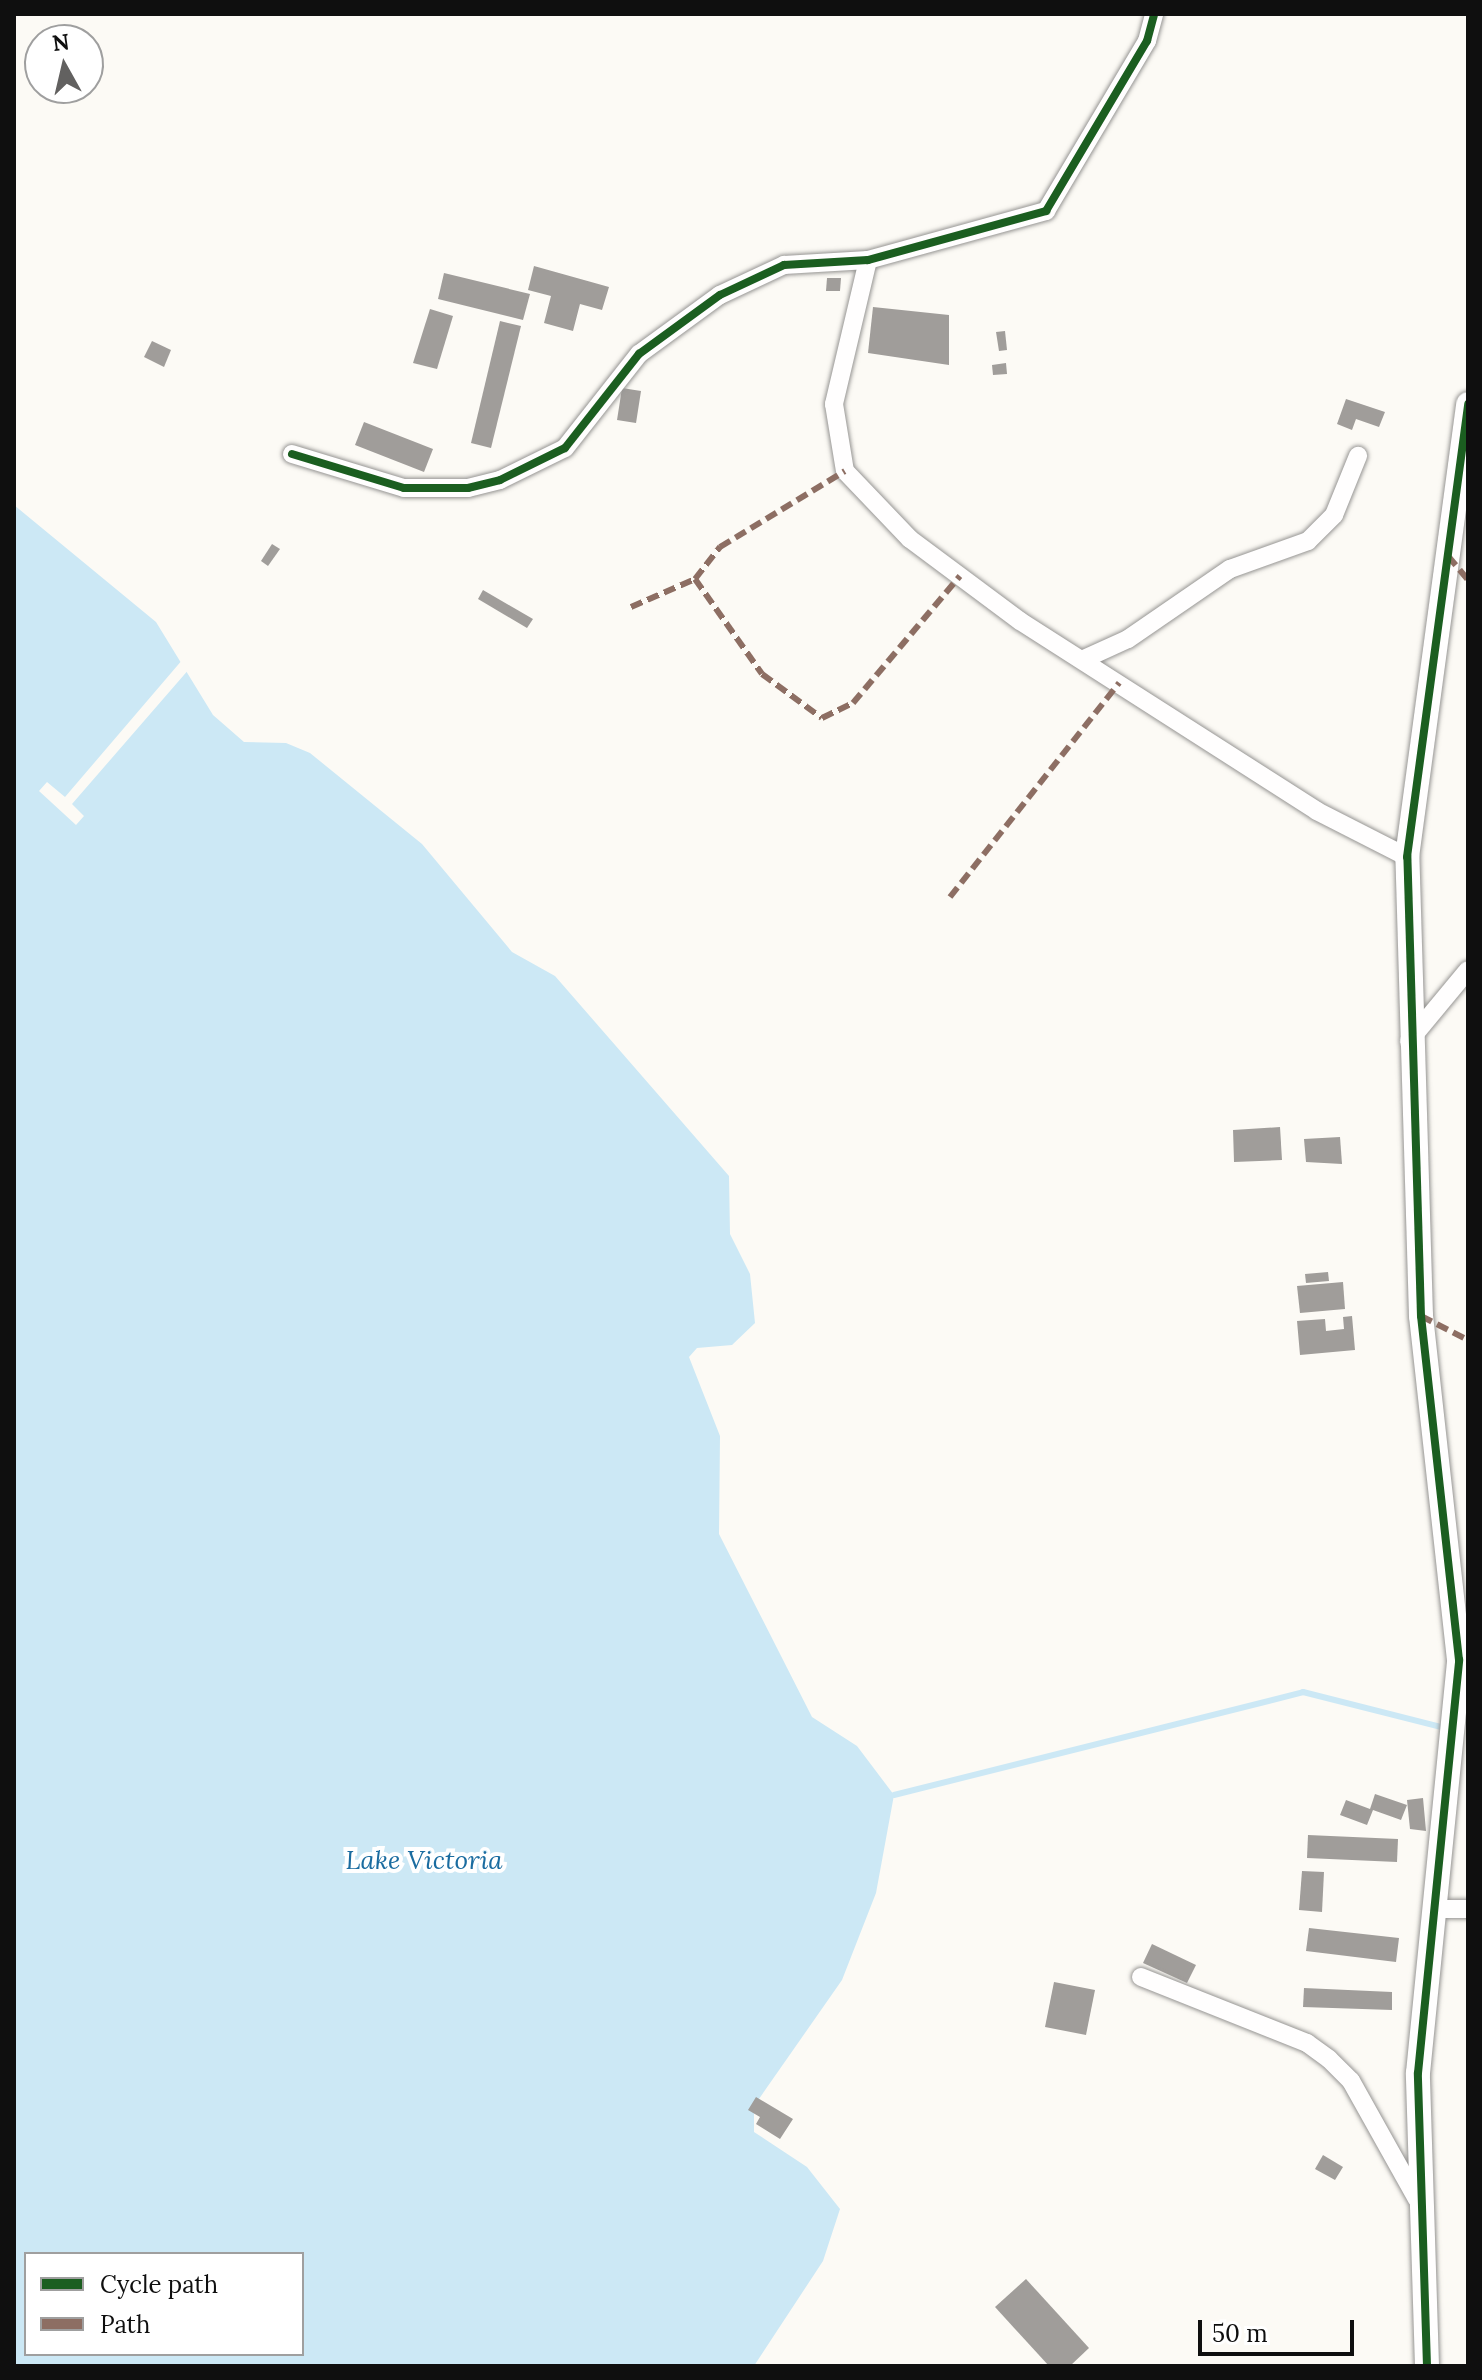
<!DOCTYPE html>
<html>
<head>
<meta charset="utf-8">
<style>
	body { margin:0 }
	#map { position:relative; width:1482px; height:2380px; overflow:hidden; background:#fcfaf5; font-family:Lora,serif }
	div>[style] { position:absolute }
	.water>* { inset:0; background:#cce8f5 }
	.pier>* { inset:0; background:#fcfaf5 }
	.stream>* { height:6px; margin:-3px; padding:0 3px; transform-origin:3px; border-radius:3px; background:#cce8f5 }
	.building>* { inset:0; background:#a09d9a }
	.roads { filter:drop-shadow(0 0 2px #969593) drop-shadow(0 0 2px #969593) }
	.minor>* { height:18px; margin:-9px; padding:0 9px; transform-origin:9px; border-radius:9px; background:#fffefe }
	.tertiary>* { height:24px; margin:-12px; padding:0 12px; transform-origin:12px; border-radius:12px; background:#fffefe }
	.quiet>* { height:6px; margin-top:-3px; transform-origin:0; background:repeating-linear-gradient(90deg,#8d6e63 0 12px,transparent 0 18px) }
	.cycleway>* { height:8px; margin:-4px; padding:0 4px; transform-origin:4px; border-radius:4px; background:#1b5e20 }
	span { translate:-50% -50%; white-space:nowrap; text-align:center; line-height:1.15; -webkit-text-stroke:8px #fff; paint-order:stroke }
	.water-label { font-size:26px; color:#1a6ca0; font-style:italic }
	.frame { position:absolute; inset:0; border:16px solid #0f0f0f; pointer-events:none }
	.legend { position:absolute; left:24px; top:2252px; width:280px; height:104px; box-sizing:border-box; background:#fff; border:2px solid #9f9f9f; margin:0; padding:10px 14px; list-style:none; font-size:24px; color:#0f0f0f }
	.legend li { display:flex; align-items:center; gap:16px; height:40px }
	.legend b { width:40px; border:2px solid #9f9f9f }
	.north { position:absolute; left:24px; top:24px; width:80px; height:80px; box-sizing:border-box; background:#fff; border:2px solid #9f9f9f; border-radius:50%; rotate:352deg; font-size:22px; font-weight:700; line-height:32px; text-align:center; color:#0f0f0f }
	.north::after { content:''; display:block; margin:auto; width:28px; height:36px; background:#626160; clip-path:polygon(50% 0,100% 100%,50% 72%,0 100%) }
	.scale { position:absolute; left:1198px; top:2320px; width:156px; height:36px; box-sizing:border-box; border:4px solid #0f0f0f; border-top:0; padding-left:10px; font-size:24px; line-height:28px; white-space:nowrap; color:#0f0f0f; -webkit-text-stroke:6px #fff; paint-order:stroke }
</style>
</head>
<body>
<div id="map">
	<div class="water">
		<i style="clip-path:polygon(evenodd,14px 505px,156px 622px,213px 715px,244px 742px,286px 743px,310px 753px,422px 844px,512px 952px,555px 976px,729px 1176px,730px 1234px,750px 1274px,755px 1323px,732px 1345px,697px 1348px,689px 1357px,720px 1436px,719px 1534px,812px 1717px,857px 1746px,894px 1795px,876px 1893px,842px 1980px,754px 2106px,754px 2132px,807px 2167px,840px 2209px,823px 2261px,754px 2366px,14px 2366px,14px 505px,26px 2254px,302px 2254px,302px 2354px,26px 2354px,26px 2254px)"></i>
	</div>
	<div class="pier">
		<i style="clip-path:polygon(183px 659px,190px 668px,72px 804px,84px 816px,76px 825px,39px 791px,47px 782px,65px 797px)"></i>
	</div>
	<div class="stream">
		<i style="left:894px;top:1795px;width:422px;rotate:-14.1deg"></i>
		<i style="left:1303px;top:1692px;width:146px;rotate:14.2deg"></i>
	</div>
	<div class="building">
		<i style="clip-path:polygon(534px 266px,609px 287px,602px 310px,580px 304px,573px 331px,544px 323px,551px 296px,528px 290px)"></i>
		<i style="clip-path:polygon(444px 273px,530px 294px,523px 320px,438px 299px)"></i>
		<i style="clip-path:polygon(827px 278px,841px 278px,840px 291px,826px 291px)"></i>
		<i style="clip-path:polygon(873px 307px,949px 315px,949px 365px,868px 353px)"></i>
		<i style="clip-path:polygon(430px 309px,453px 316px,437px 369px,413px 363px)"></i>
		<i style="clip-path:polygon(500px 321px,521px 326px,491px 448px,471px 443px)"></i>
		<i style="clip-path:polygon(1005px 331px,1007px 350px,999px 351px,996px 332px)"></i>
		<i style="clip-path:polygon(152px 341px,171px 350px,164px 367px,144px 357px)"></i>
		<i style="clip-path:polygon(1006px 363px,1007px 374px,993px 375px,992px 365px)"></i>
		<i style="clip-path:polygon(622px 388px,641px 391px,636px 423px,617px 420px)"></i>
		<i style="clip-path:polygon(1346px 399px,1385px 412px,1379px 427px,1356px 419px,1352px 430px,1337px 424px)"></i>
		<i style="clip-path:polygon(364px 422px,433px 449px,424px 472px,355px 445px)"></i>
		<i style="clip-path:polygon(272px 544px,280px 549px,268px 566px,261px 561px)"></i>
		<i style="clip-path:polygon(483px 590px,533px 619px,527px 628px,478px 599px)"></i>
		<i style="clip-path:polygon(1280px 1127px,1282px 1160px,1234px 1162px,1233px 1130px)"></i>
		<i style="clip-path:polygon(1340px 1137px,1342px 1164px,1306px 1162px,1304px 1139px)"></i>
		<i style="clip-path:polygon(1328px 1272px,1329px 1281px,1306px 1283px,1305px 1274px)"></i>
		<i style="clip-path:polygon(1343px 1282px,1345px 1309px,1300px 1313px,1297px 1286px)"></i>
		<i style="clip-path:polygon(1352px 1316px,1355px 1350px,1300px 1355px,1297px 1321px,1325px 1319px,1326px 1331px,1344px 1329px,1343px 1317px)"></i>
		<i style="clip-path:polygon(1375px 1794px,1407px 1805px,1401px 1820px,1373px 1810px,1367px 1825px,1340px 1815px,1346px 1800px,1370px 1809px)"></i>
		<i style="clip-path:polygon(1423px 1798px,1426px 1831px,1410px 1829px,1407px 1800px)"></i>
		<i style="clip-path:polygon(1308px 1835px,1398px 1839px,1397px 1862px,1307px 1858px)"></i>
		<i style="clip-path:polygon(1302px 1871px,1324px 1872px,1322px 1912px,1299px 1910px)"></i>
		<i style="clip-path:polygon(1309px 1928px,1399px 1938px,1396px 1962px,1306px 1951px)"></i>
		<i style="clip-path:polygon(1152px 1944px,1196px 1965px,1187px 1983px,1143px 1963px)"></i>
		<i style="clip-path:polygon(1054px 1982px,1095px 1990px,1086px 2035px,1045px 2027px)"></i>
		<i style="clip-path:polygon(1304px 1988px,1392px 1992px,1392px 2010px,1303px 2007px)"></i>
		<i style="clip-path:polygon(756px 2097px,793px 2119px,780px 2139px,756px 2124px,760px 2117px,748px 2110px)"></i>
		<i style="clip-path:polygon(1323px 2155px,1343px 2167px,1335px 2180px,1315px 2169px)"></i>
		<i style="clip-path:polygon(1026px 2279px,1089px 2348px,1070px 2366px,1049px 2366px,995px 2307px)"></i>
	</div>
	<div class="roads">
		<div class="minor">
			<i style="left:868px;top:260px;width:148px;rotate:103.3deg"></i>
			<i style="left:834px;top:404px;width:68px;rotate:80.7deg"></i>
			<i style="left:845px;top:471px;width:94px;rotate:46.3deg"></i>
			<i style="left:910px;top:539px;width:137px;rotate:36.7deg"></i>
			<i style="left:1020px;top:621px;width:353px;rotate:32.6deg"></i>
			<i style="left:1317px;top:811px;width:101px;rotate:27.1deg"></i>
			<i style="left:292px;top:454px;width:117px;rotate:16.9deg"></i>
			<i style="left:404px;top:488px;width:64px"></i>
			<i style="left:468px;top:488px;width:33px;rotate:-14deg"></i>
			<i style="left:500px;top:480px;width:72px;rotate:-26.2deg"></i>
			<i style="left:565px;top:448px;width:120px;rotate:-51.8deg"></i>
			<i style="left:639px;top:354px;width:100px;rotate:-36.1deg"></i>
			<i style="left:720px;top:295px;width:71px;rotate:-25.1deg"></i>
			<i style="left:784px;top:265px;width:84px;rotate:-3.4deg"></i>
			<i style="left:868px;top:260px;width:185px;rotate:-15.4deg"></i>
			<i style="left:1046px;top:211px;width:198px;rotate:-59.3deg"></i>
			<i style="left:1147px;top:41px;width:28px;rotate:-75deg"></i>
			<i style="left:1084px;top:659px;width:48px;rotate:-24.4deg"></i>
			<i style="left:1128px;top:639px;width:124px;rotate:-34.5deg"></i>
			<i style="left:1230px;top:569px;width:83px;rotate:-19.7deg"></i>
			<i style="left:1308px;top:541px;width:37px;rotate:-45deg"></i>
			<i style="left:1334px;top:515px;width:64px;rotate:-67.9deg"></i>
			<i style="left:1409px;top:1041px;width:92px;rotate:-50.3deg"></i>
			<i style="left:1433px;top:1909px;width:35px"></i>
			<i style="left:1141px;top:1977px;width:179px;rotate:21.7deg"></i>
			<i style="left:1307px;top:2043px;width:27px;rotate:36deg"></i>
			<i style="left:1329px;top:2059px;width:31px;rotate:45deg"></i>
			<i style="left:1351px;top:2081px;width:135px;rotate:60.8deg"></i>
		</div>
		<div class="tertiary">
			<i style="left:1427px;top:2366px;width:293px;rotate:-91.8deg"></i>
			<i style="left:1418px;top:2073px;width:415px;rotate:-84.3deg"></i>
			<i style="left:1459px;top:1660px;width:346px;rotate:-96.3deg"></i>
			<i style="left:1421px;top:1316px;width:459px;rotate:-91.7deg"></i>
			<i style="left:1407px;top:857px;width:457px;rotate:-82.3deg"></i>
		</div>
	</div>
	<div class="quiet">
		<i style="left:1448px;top:556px;width:31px;rotate:50deg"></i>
		<i style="left:695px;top:579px;width:116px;rotate:54.8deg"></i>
		<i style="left:762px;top:674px;width:74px;rotate:36.3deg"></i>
		<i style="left:822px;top:718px;width:34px;rotate:-26deg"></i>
		<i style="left:853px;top:703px;width:166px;rotate:-49.9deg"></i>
		<i style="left:631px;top:607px;width:70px;rotate:-23.6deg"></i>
		<i style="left:695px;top:579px;width:41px;rotate:-52deg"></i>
		<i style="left:720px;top:547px;width:146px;rotate:-31.3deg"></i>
		<i style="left:950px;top:897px;width:273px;rotate:-51.7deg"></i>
		<i style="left:1421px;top:1316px;width:53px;rotate:27.1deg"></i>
	</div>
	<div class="cycleway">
		<i style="left:292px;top:454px;width:117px;rotate:16.9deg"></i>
		<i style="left:404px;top:488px;width:64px"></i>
		<i style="left:468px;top:488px;width:33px;rotate:-14deg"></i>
		<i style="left:500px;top:480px;width:72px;rotate:-26.2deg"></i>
		<i style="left:565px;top:448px;width:120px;rotate:-51.8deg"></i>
		<i style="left:639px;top:354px;width:100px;rotate:-36.1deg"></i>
		<i style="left:720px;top:295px;width:71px;rotate:-25.1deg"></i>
		<i style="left:784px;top:265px;width:84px;rotate:-3.4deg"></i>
		<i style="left:868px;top:260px;width:185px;rotate:-15.4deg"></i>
		<i style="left:1046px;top:211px;width:198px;rotate:-59.3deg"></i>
		<i style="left:1147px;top:41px;width:28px;rotate:-75deg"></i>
		<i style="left:1427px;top:2366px;width:293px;rotate:-91.8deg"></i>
		<i style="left:1418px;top:2073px;width:415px;rotate:-84.3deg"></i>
		<i style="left:1459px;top:1660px;width:346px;rotate:-96.3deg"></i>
		<i style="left:1421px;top:1316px;width:459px;rotate:-91.7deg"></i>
		<i style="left:1407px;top:857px;width:457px;rotate:-82.3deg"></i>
	</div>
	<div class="water-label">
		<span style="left:424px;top:1860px">Lake Victoria</span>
	</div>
	<div class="frame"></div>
	<ul class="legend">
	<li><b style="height:10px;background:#1b5e20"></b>Cycle path</li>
	<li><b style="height:10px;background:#8d6e63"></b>Path</li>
	</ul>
	<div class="north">N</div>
	<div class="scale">50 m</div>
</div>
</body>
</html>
